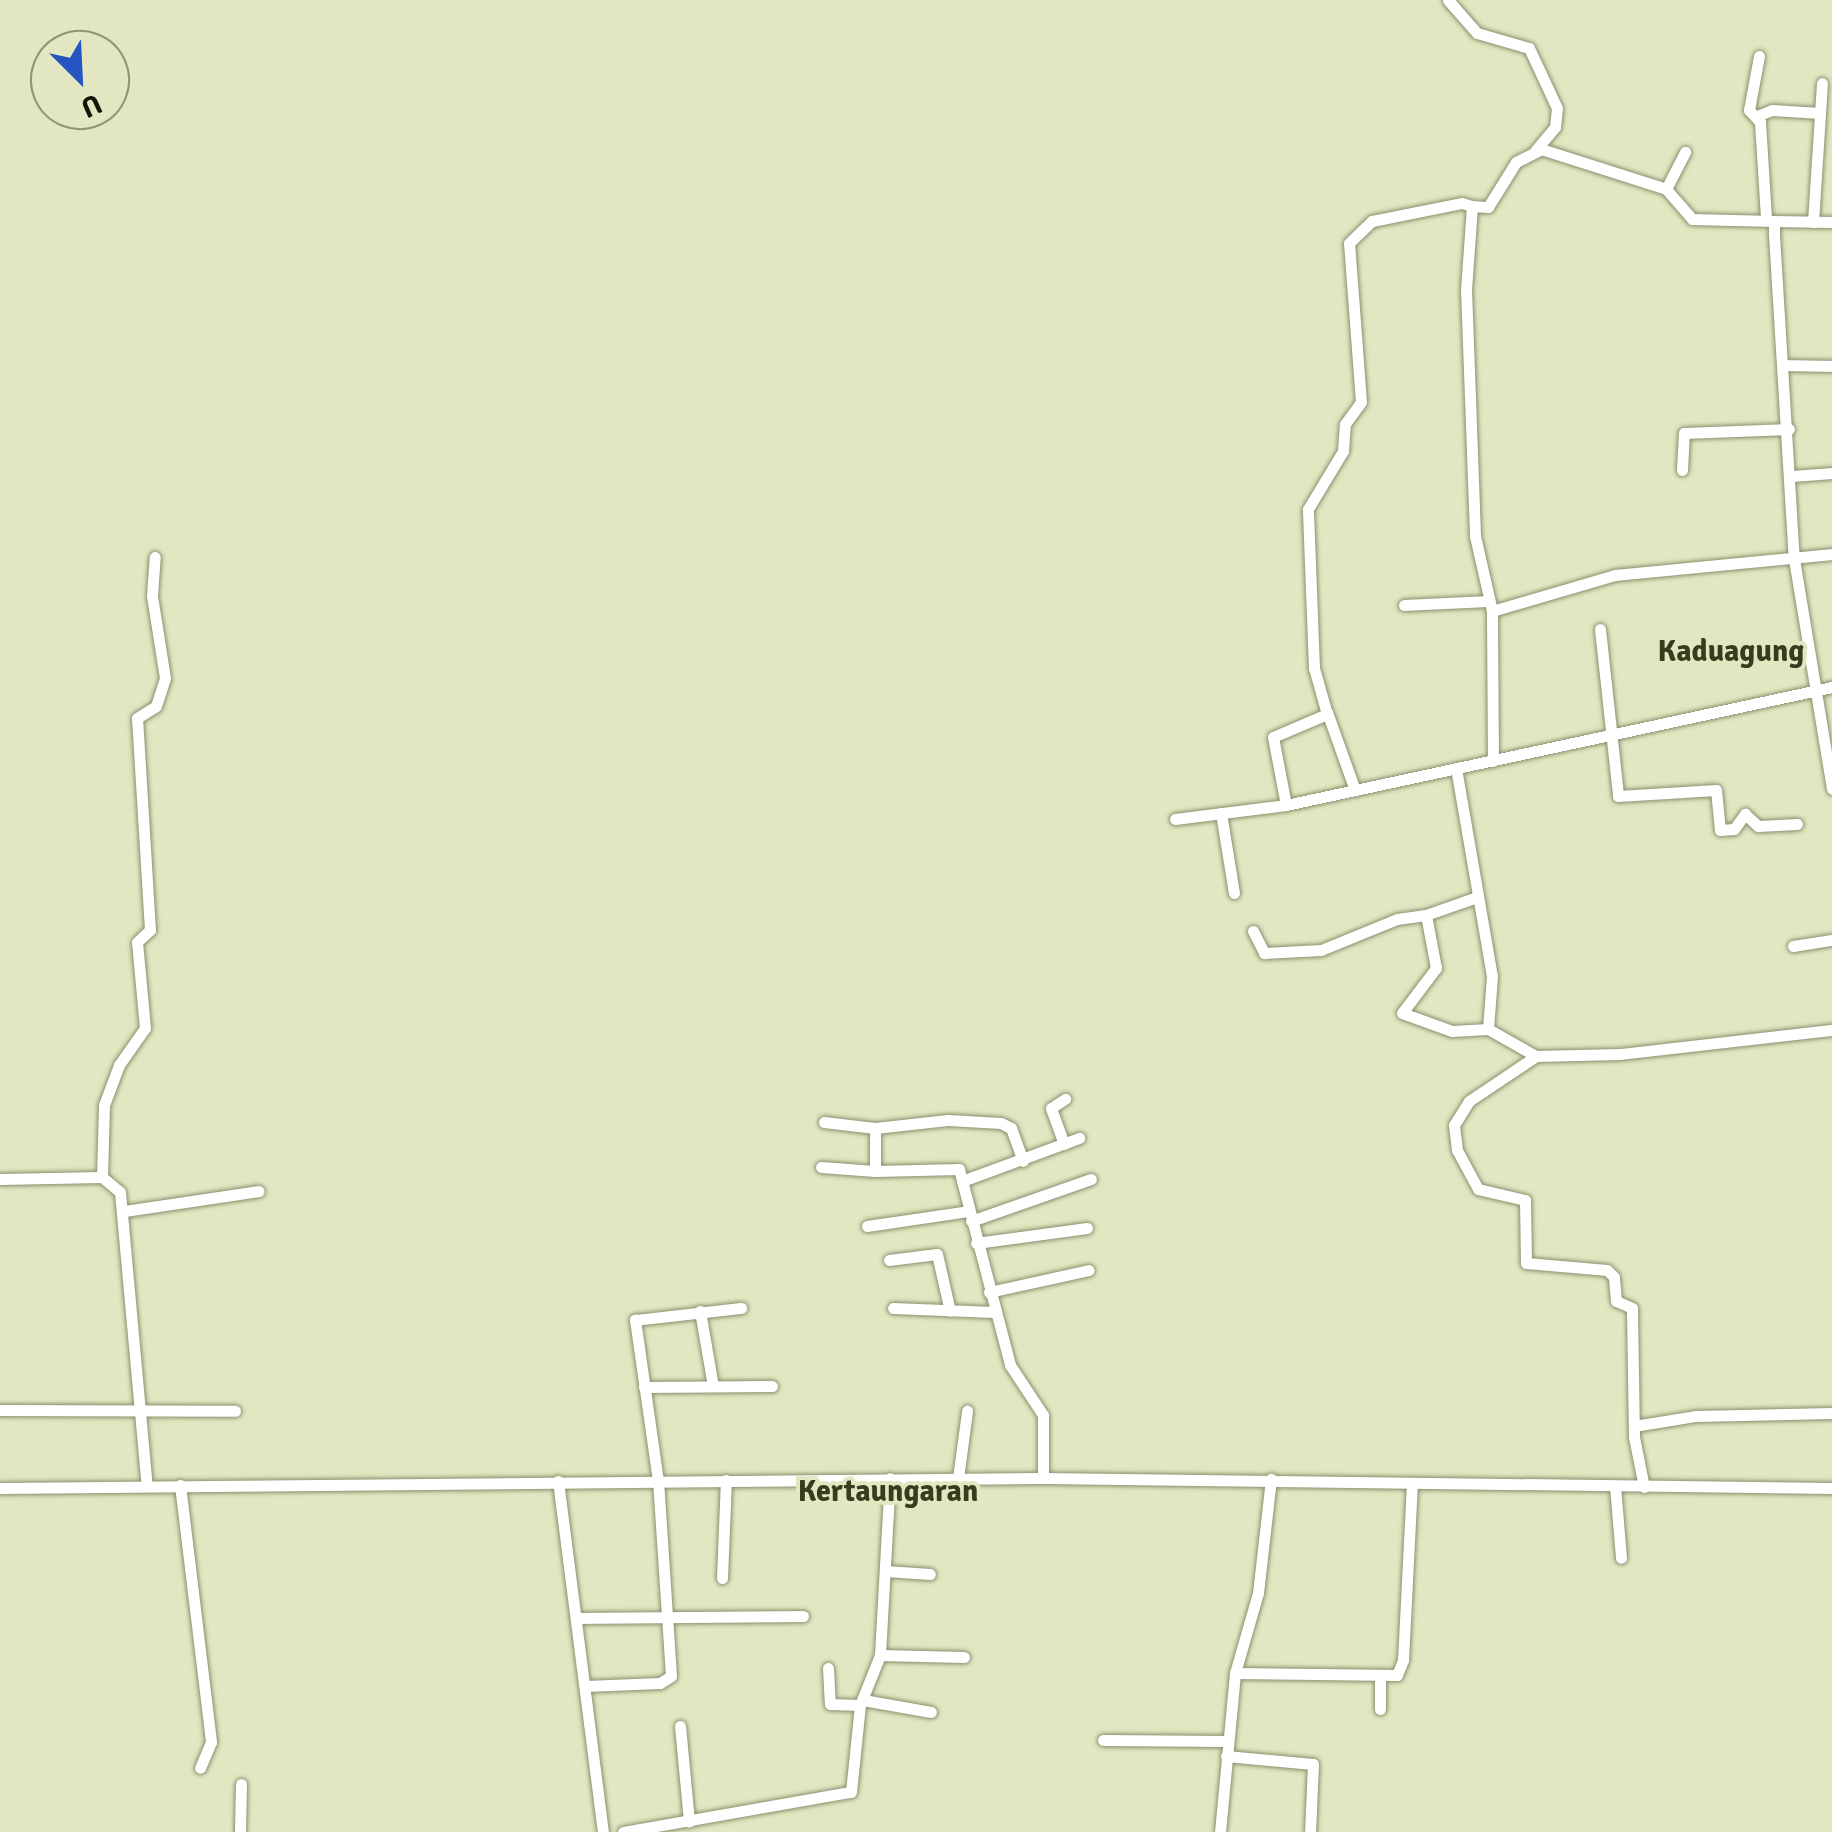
<!DOCTYPE html>
<html>
<head>
<meta charset="utf-8">
<style>
	body { margin:0 }
	#map { position:relative; width:1832px; height:1832px; overflow:hidden; background:#e2e7c2; font-family:Signika,sans-serif }
	div>[style] { position:absolute }
	.roads { filter:drop-shadow(0 0 2px #8b8f6d) drop-shadow(0 0 2px #8b8f6d) }
	.minor>* { height:11px; margin:-5.5px; padding:0 5.5px; transform-origin:5.5px; border-radius:5.5px; background:#fff }
	span { translate:-50% -50%; white-space:nowrap; text-align:center; line-height:1.15; -webkit-text-stroke:8px #e2e7c2; paint-order:stroke }
	.quarter-label { font-size:30px; color:#383b1d; font-weight:700 }
	.north { position:absolute; left:30px; top:30px; width:100px; height:100px; box-sizing:border-box; background:#e2e7c2; border:2px solid #909378; border-radius:50%; rotate:156deg; font-size:28px; font-weight:700; line-height:40px; text-align:center; color:#151609 }
	.north::after { content:''; display:block; margin:auto; width:35px; height:45px; background:#2655c3; clip-path:polygon(50% 0,100% 100%,50% 72%,0 100%) }
</style>
</head>
<body>
<div id="map">
	<div class="roads">
		<div class="minor">
			<i style="left:1448px;top:0;width:44px;rotate:48.7deg"></i>
			<i style="left:1477px;top:33px;width:54px;rotate:16.1deg"></i>
			<i style="left:1529px;top:48px;width:66px;rotate:65deg"></i>
			<i style="left:1557px;top:108px;width:19px;rotate:96deg"></i>
			<i style="left:1555px;top:127px;width:30px;rotate:130deg"></i>
			<i style="left:1759px;top:56px;width:55px;rotate:100.5deg"></i>
			<i style="left:1749px;top:110px;width:16px;rotate:47deg"></i>
			<i style="left:1760px;top:122px;width:95px;rotate:86.4deg"></i>
			<i style="left:1757px;top:116px;width:16px;rotate:-22deg"></i>
			<i style="left:1772px;top:110px;width:48px;rotate:3.6deg"></i>
			<i style="left:1666px;top:189px;width:42px;rotate:-62.8deg"></i>
			<i style="left:1472px;top:206px;width:16px;rotate:4deg"></i>
			<i style="left:1488px;top:207px;width:53px;rotate:-58.1deg"></i>
			<i style="left:1516px;top:162px;width:28px;rotate:-27deg"></i>
			<i style="left:1541px;top:149px;width:131px;rotate:17.7deg"></i>
			<i style="left:1666px;top:189px;width:40px;rotate:49deg"></i>
			<i style="left:1692px;top:219px;width:82px;rotate:1.4deg"></i>
			<i style="left:1813px;top:222px;width:139px;rotate:-86.3deg"></i>
			<i style="left:1832px;top:222px;width:58px;rotate:-179deg"></i>
			<i style="left:1774px;top:221px;width:14px;rotate:90deg"></i>
			<i style="left:1774px;top:235px;width:325px;rotate:86.5deg"></i>
			<i style="left:1794px;top:559px;width:233px;rotate:80.6deg"></i>
			<i style="left:1785px;top:365px;width:47px;rotate:1.2deg"></i>
			<i style="left:1682px;top:470px;width:37px;rotate:-87deg"></i>
			<i style="left:1684px;top:433px;width:105px;rotate:-2.2deg"></i>
			<i style="left:1792px;top:476px;width:40px;rotate:-4.3deg"></i>
			<i style="left:1404px;top:605px;width:84px;rotate:-2.7deg"></i>
			<i style="left:1600px;top:629px;width:168px;rotate:83.8deg"></i>
			<i style="left:1618px;top:796px;width:98px;rotate:-3.5deg"></i>
			<i style="left:1716px;top:790px;width:40px;rotate:84.3deg"></i>
			<i style="left:1720px;top:830px;width:14px;rotate:-4deg"></i>
			<i style="left:1734px;top:829px;width:19px;rotate:-54deg"></i>
			<i style="left:1745px;top:814px;width:18px;rotate:43deg"></i>
			<i style="left:1758px;top:826px;width:39px;rotate:-3deg"></i>
			<i style="left:1327px;top:712px;width:83px;rotate:70.3deg"></i>
			<i style="left:1493px;top:761px;width:150px;rotate:-90.4deg"></i>
			<i style="left:1492px;top:611px;width:128px;rotate:-16.3deg"></i>
			<i style="left:1615px;top:575px;width:218px;rotate:-5.5deg"></i>
			<i style="left:1456px;top:768px;width:211px;rotate:80.2deg"></i>
			<i style="left:1492px;top:976px;width:53px;rotate:94.3deg"></i>
			<i style="left:1488px;top:1029px;width:55px;rotate:29.4deg"></i>
			<i style="left:1286px;top:805px;width:69px;rotate:-100.8deg"></i>
			<i style="left:1273px;top:737px;width:59px;rotate:-23.1deg"></i>
			<i style="left:1327px;top:714px;width:48px;rotate:-105.8deg"></i>
			<i style="left:1314px;top:668px;width:159px;rotate:-92.2deg"></i>
			<i style="left:1308px;top:509px;width:68px;rotate:-58.9deg"></i>
			<i style="left:1343px;top:451px;width:27px;rotate:-86deg"></i>
			<i style="left:1345px;top:424px;width:27px;rotate:-54deg"></i>
			<i style="left:1361px;top:402px;width:159px;rotate:-94.3deg"></i>
			<i style="left:1349px;top:243px;width:32px;rotate:-44deg"></i>
			<i style="left:1372px;top:221px;width:92px;rotate:-11.3deg"></i>
			<i style="left:1462px;top:203px;width:10px;rotate:17deg"></i>
			<i style="left:1472px;top:206px;width:83px;rotate:94.1deg"></i>
			<i style="left:1466px;top:289px;width:247px;rotate:87.9deg"></i>
			<i style="left:1475px;top:536px;width:77px;rotate:77.2deg"></i>
			<i style="left:1221px;top:813px;width:81px;rotate:80.8deg"></i>
			<i style="left:1175px;top:819px;width:112px;rotate:-7.2deg"></i>
			<i style="left:1286px;top:805px;width:559px;rotate:-12.2deg"></i>
			<i style="left:1477px;top:897px;width:54px;rotate:160.6deg"></i>
			<i style="left:1426px;top:915px;width:54px;rotate:79.3deg"></i>
			<i style="left:1436px;top:968px;width:56px;rotate:127.1deg"></i>
			<i style="left:1402px;top:1013px;width:53px;rotate:19.8deg"></i>
			<i style="left:1452px;top:1031px;width:36px;rotate:-3deg"></i>
			<i style="left:1253px;top:931px;width:25px;rotate:63deg"></i>
			<i style="left:1264px;top:953px;width:57px;rotate:-3deg"></i>
			<i style="left:1321px;top:950px;width:82px;rotate:-22.2deg"></i>
			<i style="left:1397px;top:919px;width:29px;rotate:-8deg"></i>
			<i style="left:1793px;top:946px;width:39px;rotate:-9deg"></i>
			<i style="left:824px;top:1122px;width:51px;rotate:6.7deg"></i>
			<i style="left:875px;top:1128px;width:73px;rotate:-6.3deg"></i>
			<i style="left:948px;top:1120px;width:53px;rotate:3.2deg"></i>
			<i style="left:1001px;top:1123px;width:11px;rotate:27deg"></i>
			<i style="left:1011px;top:1128px;width:35px;rotate:70deg"></i>
			<i style="left:875px;top:1128px;width:43px;rotate:90deg"></i>
			<i style="left:875px;top:1171px;width:84px;rotate:-1.4deg"></i>
			<i style="left:959px;top:1169px;width:203px;rotate:75.4deg"></i>
			<i style="left:1010px;top:1365px;width:60px;rotate:56.6deg"></i>
			<i style="left:1043px;top:1415px;width:63px;rotate:90deg"></i>
			<i style="left:1064px;top:1144px;width:38px;rotate:-110deg"></i>
			<i style="left:1051px;top:1108px;width:17px;rotate:-33deg"></i>
			<i style="left:821px;top:1167px;width:54px;rotate:4.2deg"></i>
			<i style="left:102px;top:1177px;width:72px;rotate:-88.4deg"></i>
			<i style="left:104px;top:1105px;width:43px;rotate:-69.4deg"></i>
			<i style="left:119px;top:1065px;width:45px;rotate:-54.9deg"></i>
			<i style="left:145px;top:1028px;width:86px;rotate:-95.3deg"></i>
			<i style="left:137px;top:942px;width:18px;rotate:-43deg"></i>
			<i style="left:150px;top:930px;width:212px;rotate:-93.5deg"></i>
			<i style="left:137px;top:718px;width:22px;rotate:-32deg"></i>
			<i style="left:156px;top:706px;width:29px;rotate:-72deg"></i>
			<i style="left:165px;top:678px;width:83px;rotate:-99deg"></i>
			<i style="left:152px;top:596px;width:39px;rotate:-86deg"></i>
			<i style="left:0;top:1179px;width:102px;rotate:-1.1deg"></i>
			<i style="left:102px;top:1177px;width:23px;rotate:40deg"></i>
			<i style="left:120px;top:1192px;width:295px;rotate:84.8deg"></i>
			<i style="left:962px;top:1181px;width:125px;rotate:-20.2deg"></i>
			<i style="left:125px;top:1211px;width:135px;rotate:-8.5deg"></i>
			<i style="left:971px;top:1221px;width:127px;rotate:-19.3deg"></i>
			<i style="left:867px;top:1226px;width:102px;rotate:-8.4deg"></i>
			<i style="left:976px;top:1243px;width:112px;rotate:-7.7deg"></i>
			<i style="left:889px;top:1260px;width:48px;rotate:-7.1deg"></i>
			<i style="left:937px;top:1254px;width:58px;rotate:77.2deg"></i>
			<i style="left:989px;top:1292px;width:102px;rotate:-12.4deg"></i>
			<i style="left:893px;top:1308px;width:101px;rotate:2.3deg"></i>
			<i style="left:700px;top:1311px;width:76px;rotate:80.2deg"></i>
			<i style="left:644px;top:1387px;width:128px;rotate:-0.4deg"></i>
			<i style="left:0;top:1410px;width:235px;rotate:0.2deg"></i>
			<i style="left:1634px;top:1426px;width:63px;rotate:-9.2deg"></i>
			<i style="left:1696px;top:1416px;width:136px;rotate:-1.3deg"></i>
			<i style="left:958px;top:1478px;width:68px;rotate:-82.3deg"></i>
			<i style="left:558px;top:1481px;width:354px;rotate:82.7deg"></i>
			<i style="left:180px;top:1485px;width:259px;rotate:83.1deg"></i>
			<i style="left:211px;top:1742px;width:28px;rotate:113deg"></i>
			<i style="left:1615px;top:1486px;width:72px;rotate:85.2deg"></i>
			<i style="left:1644px;top:1487px;width:51px;rotate:-101.3deg"></i>
			<i style="left:1634px;top:1437px;width:129px;rotate:-90.9deg"></i>
			<i style="left:1632px;top:1308px;width:17px;rotate:-156deg"></i>
			<i style="left:1616px;top:1301px;width:24px;rotate:-95deg"></i>
			<i style="left:1614px;top:1277px;width:10px;rotate:-135deg"></i>
			<i style="left:1607px;top:1270px;width:81px;rotate:-175.1deg"></i>
			<i style="left:1526px;top:1263px;width:63px;rotate:-90.9deg"></i>
			<i style="left:1525px;top:1200px;width:48px;rotate:-166.8deg"></i>
			<i style="left:1478px;top:1189px;width:44px;rotate:-118.3deg"></i>
			<i style="left:1457px;top:1150px;width:25px;rotate:-97deg"></i>
			<i style="left:1454px;top:1125px;width:28px;rotate:-58deg"></i>
			<i style="left:1469px;top:1101px;width:81px;rotate:-33.9deg"></i>
			<i style="left:1536px;top:1056px;width:84px;rotate:-1.4deg"></i>
			<i style="left:1620px;top:1054px;width:213px;rotate:-6.5deg"></i>
			<i style="left:0;top:1488px;width:1043px;rotate:-0.55deg"></i>
			<i style="left:1043px;top:1478px;width:789px;rotate:0.73deg"></i>
			<i style="left:886px;top:1571px;width:44px;rotate:3.9deg"></i>
			<i style="left:722px;top:1578px;width:98px;rotate:-87.7deg"></i>
			<i style="left:576px;top:1618px;width:227px;rotate:-0.5deg"></i>
			<i style="left:880px;top:1655px;width:84px;rotate:1.4deg"></i>
			<i style="left:828px;top:1668px;width:36px;rotate:87deg"></i>
			<i style="left:830px;top:1704px;width:30px;rotate:2deg"></i>
			<i style="left:1235px;top:1673px;width:162px;rotate:0.7deg"></i>
			<i style="left:1397px;top:1675px;width:16px;rotate:-68deg"></i>
			<i style="left:1403px;top:1660px;width:176px;rotate:-87.1deg"></i>
			<i style="left:585px;top:1686px;width:75px;rotate:-2.3deg"></i>
			<i style="left:660px;top:1683px;width:13px;rotate:-32deg"></i>
			<i style="left:671px;top:1676px;width:195px;rotate:-93.8deg"></i>
			<i style="left:658px;top:1481px;width:163px;rotate:-98.1deg"></i>
			<i style="left:635px;top:1320px;width:107px;rotate:-6.5deg"></i>
			<i style="left:863px;top:1700px;width:69px;rotate:10deg"></i>
			<i style="left:1380px;top:1709px;width:32px;rotate:-90deg"></i>
			<i style="left:680px;top:1726px;width:96px;rotate:84.6deg"></i>
			<i style="left:1103px;top:1740px;width:124px;rotate:0.5deg"></i>
			<i style="left:1226px;top:1756px;width:87px;rotate:5.3deg"></i>
			<i style="left:1313px;top:1764px;width:68px;rotate:92.5deg"></i>
			<i style="left:240px;top:1832px;width:48px;rotate:-88.8deg"></i>
			<i style="left:623px;top:1832px;width:231px;rotate:-10deg"></i>
			<i style="left:851px;top:1792px;width:87px;rotate:-84.1deg"></i>
			<i style="left:860px;top:1705px;width:54px;rotate:-68.2deg"></i>
			<i style="left:880px;top:1655px;width:177px;rotate:-86.8deg"></i>
			<i style="left:1220px;top:1832px;width:160px;rotate:-84.6deg"></i>
			<i style="left:1235px;top:1673px;width:83px;rotate:-74deg"></i>
			<i style="left:1258px;top:1593px;width:115px;rotate:-83.5deg"></i>
		</div>
	</div>
	<div class="quarter-label">
		<span style="left:1731px;top:652px">Kaduagung</span>
		<span style="left:888px;top:1492px">Kertaungaran</span>
	</div>
	<div class="north">U</div>
</div>
</body>
</html>
